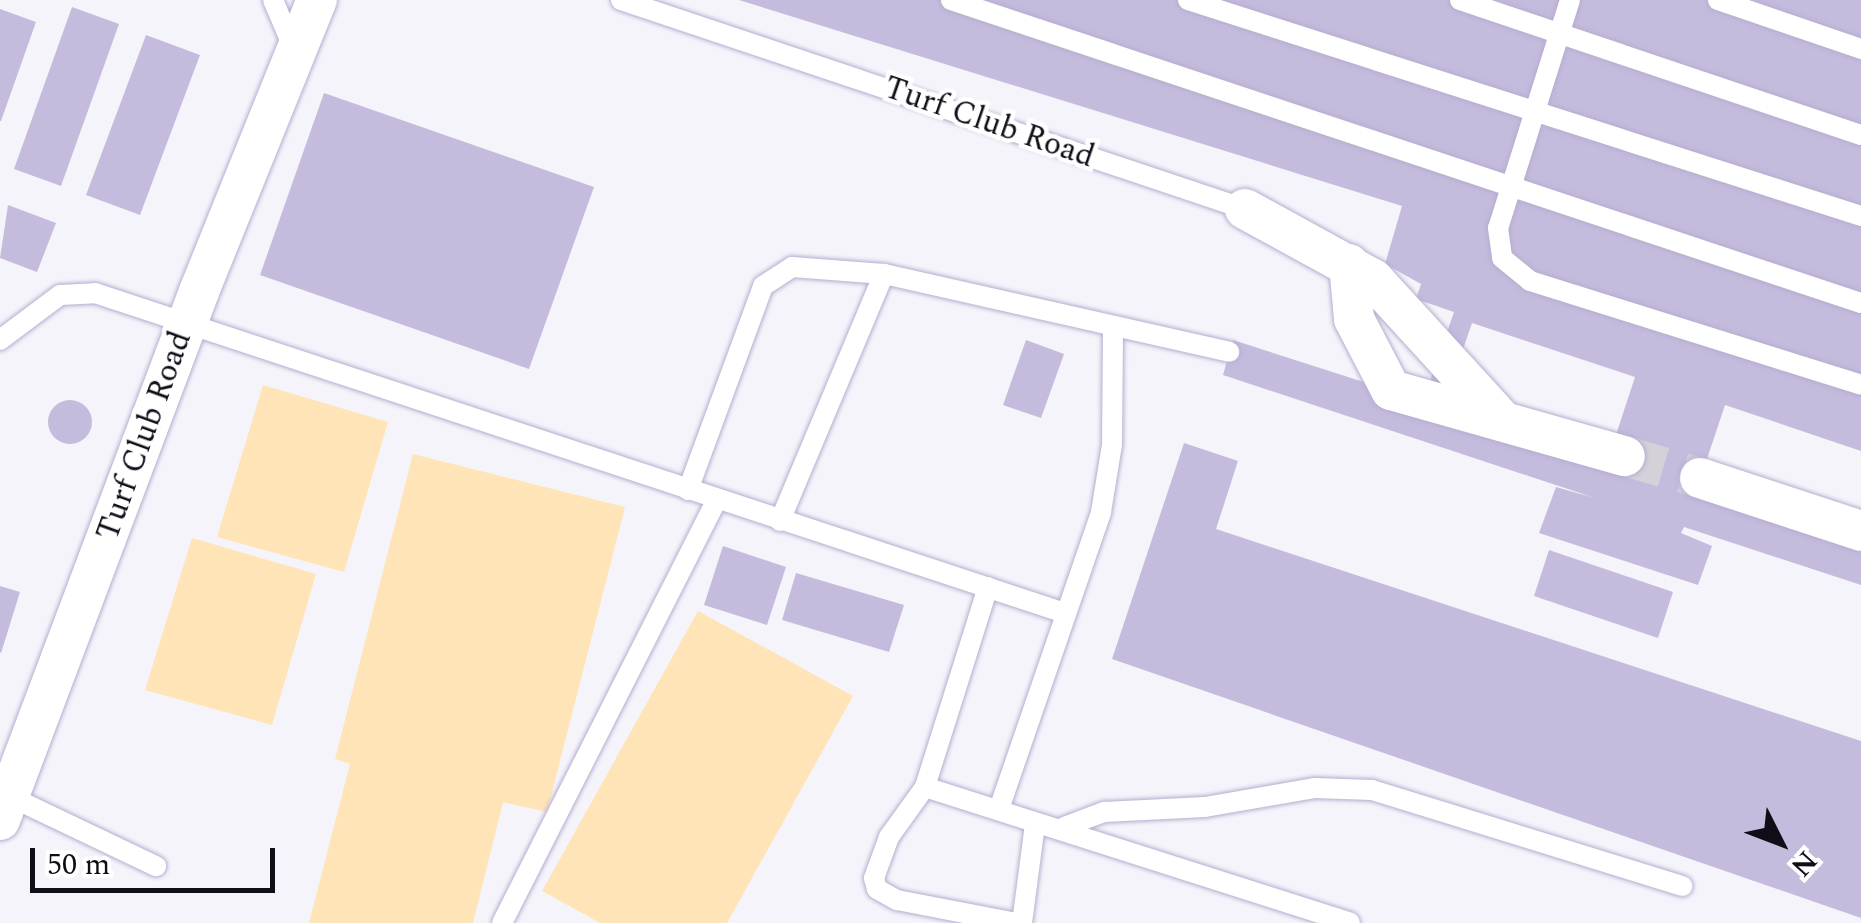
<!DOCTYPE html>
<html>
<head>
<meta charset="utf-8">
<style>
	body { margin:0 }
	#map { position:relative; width:1861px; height:923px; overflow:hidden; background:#f6f4fb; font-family:Spectral,serif }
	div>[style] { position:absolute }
	.green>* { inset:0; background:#fee4b7 }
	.building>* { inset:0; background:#c4bbdd }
	.round { border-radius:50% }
	.minor-tunnel>* { height:40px; margin-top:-20px; transform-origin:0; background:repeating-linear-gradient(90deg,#d4d1d9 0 40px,transparent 0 60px) }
	.roads { filter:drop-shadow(0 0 2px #b6adcf) drop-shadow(0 0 2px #b6adcf) }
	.service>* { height:20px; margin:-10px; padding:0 10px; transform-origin:10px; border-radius:10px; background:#fff }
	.minor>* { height:40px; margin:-20px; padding:0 20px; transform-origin:20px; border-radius:20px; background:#fff }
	span { translate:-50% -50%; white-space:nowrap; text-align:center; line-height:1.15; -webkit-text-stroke:9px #fff; paint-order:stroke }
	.street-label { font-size:32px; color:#100d18 }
	.north { position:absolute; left:1731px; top:793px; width:100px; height:100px; -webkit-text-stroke:8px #fff; paint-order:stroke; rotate:132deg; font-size:28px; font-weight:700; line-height:40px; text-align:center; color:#100d18 }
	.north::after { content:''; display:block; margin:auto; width:35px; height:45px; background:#100d18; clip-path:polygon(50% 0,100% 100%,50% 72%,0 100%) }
	.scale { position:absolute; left:30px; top:848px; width:245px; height:45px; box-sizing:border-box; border:5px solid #100d18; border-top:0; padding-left:12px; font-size:30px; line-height:35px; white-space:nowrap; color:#100d18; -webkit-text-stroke:8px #fff; paint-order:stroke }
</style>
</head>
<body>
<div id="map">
	<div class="green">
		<i style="clip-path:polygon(263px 385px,388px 422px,344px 572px,217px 537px)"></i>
		<i style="clip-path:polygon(413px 454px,625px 507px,547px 812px,503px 802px,473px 923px,309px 923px,350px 764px,335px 759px)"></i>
		<i style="clip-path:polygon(192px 538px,316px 574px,272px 725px,145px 690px)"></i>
		<i style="clip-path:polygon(698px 611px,853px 696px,727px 923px,600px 923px,542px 891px)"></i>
	</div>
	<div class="building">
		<i style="clip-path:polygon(evenodd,739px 0,1861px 0,1861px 451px,1725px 405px,1696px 492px,1861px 546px,1861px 585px,1684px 527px,1681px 533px,1712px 546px,1698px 585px,1539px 533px,1556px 487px,1595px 498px,1223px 375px,1233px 340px,1423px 401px,1454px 312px,1416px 299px,1421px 284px,1385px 264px,1402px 206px,739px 0,1472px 323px,1635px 377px,1607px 462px,1443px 408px,1472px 323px)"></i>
		<i style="clip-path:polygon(72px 7px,119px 24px,61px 186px,14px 169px)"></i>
		<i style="clip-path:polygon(0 9px,36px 22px,1px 121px,0 121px)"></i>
		<i style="clip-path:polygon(146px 35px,200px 55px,140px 215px,86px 195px)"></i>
		<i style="clip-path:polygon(324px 93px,594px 187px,529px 369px,260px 275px)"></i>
		<i style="clip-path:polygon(8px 205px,56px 223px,37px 272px,0 258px)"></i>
		<i style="clip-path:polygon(1026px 340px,1064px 354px,1041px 418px,1003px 405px)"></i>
		<i class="round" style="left:48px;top:400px;width:44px;height:44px"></i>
		<i style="clip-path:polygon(1184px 443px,1238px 461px,1216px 529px,1861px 741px,1861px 918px,1112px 659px)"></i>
		<i style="clip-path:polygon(723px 546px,786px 567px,767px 625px,704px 605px)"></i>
		<i style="clip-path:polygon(1549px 550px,1673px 592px,1658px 638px,1534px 596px)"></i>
		<i style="clip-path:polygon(796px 573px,904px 605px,889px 652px,782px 620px)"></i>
		<i style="clip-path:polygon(0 586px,20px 592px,1px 653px,0 652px)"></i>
	</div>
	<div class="minor-tunnel">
		<i style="left:1625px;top:456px;width:78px;rotate:16.3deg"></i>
	</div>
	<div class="roads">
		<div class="service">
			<i style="left:273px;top:0;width:53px;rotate:66.8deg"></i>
			<i style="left:621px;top:0;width:658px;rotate:18.52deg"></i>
			<i style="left:951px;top:0;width:959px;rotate:18.42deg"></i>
			<i style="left:1188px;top:0;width:707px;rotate:17.79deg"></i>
			<i style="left:1460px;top:0;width:423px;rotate:18.6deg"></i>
			<i style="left:1570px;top:0;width:239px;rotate:107.5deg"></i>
			<i style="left:1498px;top:228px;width:30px;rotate:82deg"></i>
			<i style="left:1502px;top:258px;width:36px;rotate:39deg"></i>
			<i style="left:1530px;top:281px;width:347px;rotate:17.4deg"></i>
			<i style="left:1718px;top:0;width:151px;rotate:18.9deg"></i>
			<i style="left:0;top:340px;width:75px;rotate:-36.9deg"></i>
			<i style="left:60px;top:295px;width:35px;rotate:-3deg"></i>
			<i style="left:95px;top:293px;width:1018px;rotate:18.26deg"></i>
			<i style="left:688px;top:490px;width:217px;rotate:-69.8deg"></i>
			<i style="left:763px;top:286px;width:35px;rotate:-33deg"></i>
			<i style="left:792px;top:267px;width:92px;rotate:4.4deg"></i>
			<i style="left:884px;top:274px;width:354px;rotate:12.7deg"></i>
			<i style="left:780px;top:521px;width:268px;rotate:-67.2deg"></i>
			<i style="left:988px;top:587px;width:210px;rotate:107.5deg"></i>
			<i style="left:925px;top:787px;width:62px;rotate:125.8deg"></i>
			<i style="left:889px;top:837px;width:44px;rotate:110.1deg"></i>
			<i style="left:874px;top:878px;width:11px;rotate:75deg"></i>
			<i style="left:877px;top:889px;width:23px;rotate:29deg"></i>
			<i style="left:897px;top:900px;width:122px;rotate:10.9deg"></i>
			<i style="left:925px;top:787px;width:446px;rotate:17.7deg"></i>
			<i style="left:9px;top:796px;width:163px;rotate:25.5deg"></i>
			<i style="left:999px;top:809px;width:314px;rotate:-71deg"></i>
			<i style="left:1101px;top:512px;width:68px;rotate:-80.7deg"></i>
			<i style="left:1112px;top:445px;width:116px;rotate:-89.5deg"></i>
			<i style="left:1064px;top:827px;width:43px;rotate:-20.6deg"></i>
			<i style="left:1104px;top:812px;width:101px;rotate:-2.8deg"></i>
			<i style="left:1205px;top:807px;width:112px;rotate:-9.8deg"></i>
			<i style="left:1315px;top:788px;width:57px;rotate:2deg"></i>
			<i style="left:1372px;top:790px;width:325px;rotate:17.2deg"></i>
			<i style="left:502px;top:923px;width:475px;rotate:-63.1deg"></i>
			<i style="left:1022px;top:923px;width:100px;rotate:-82.5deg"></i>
		</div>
		<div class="minor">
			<i style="left:1245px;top:209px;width:146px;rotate:28.7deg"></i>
			<i style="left:1373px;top:279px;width:190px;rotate:47.6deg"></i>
			<i style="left:1349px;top:264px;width:55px;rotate:84.8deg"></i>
			<i style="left:1354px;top:319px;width:80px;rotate:62.5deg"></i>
			<i style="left:1391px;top:390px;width:243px;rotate:15.8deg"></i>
			<i style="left:1700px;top:478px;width:169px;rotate:18.2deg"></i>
			<i style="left:0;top:820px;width:567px;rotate:-69.36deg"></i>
			<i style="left:200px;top:289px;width:312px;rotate:-68deg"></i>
		</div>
	</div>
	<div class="street-label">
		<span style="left:989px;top:123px;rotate:19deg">Turf Club Road</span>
		<span style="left:145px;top:436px;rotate:-70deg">Turf Club Road</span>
	</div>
	<div class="north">N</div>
	<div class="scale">50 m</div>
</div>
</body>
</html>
